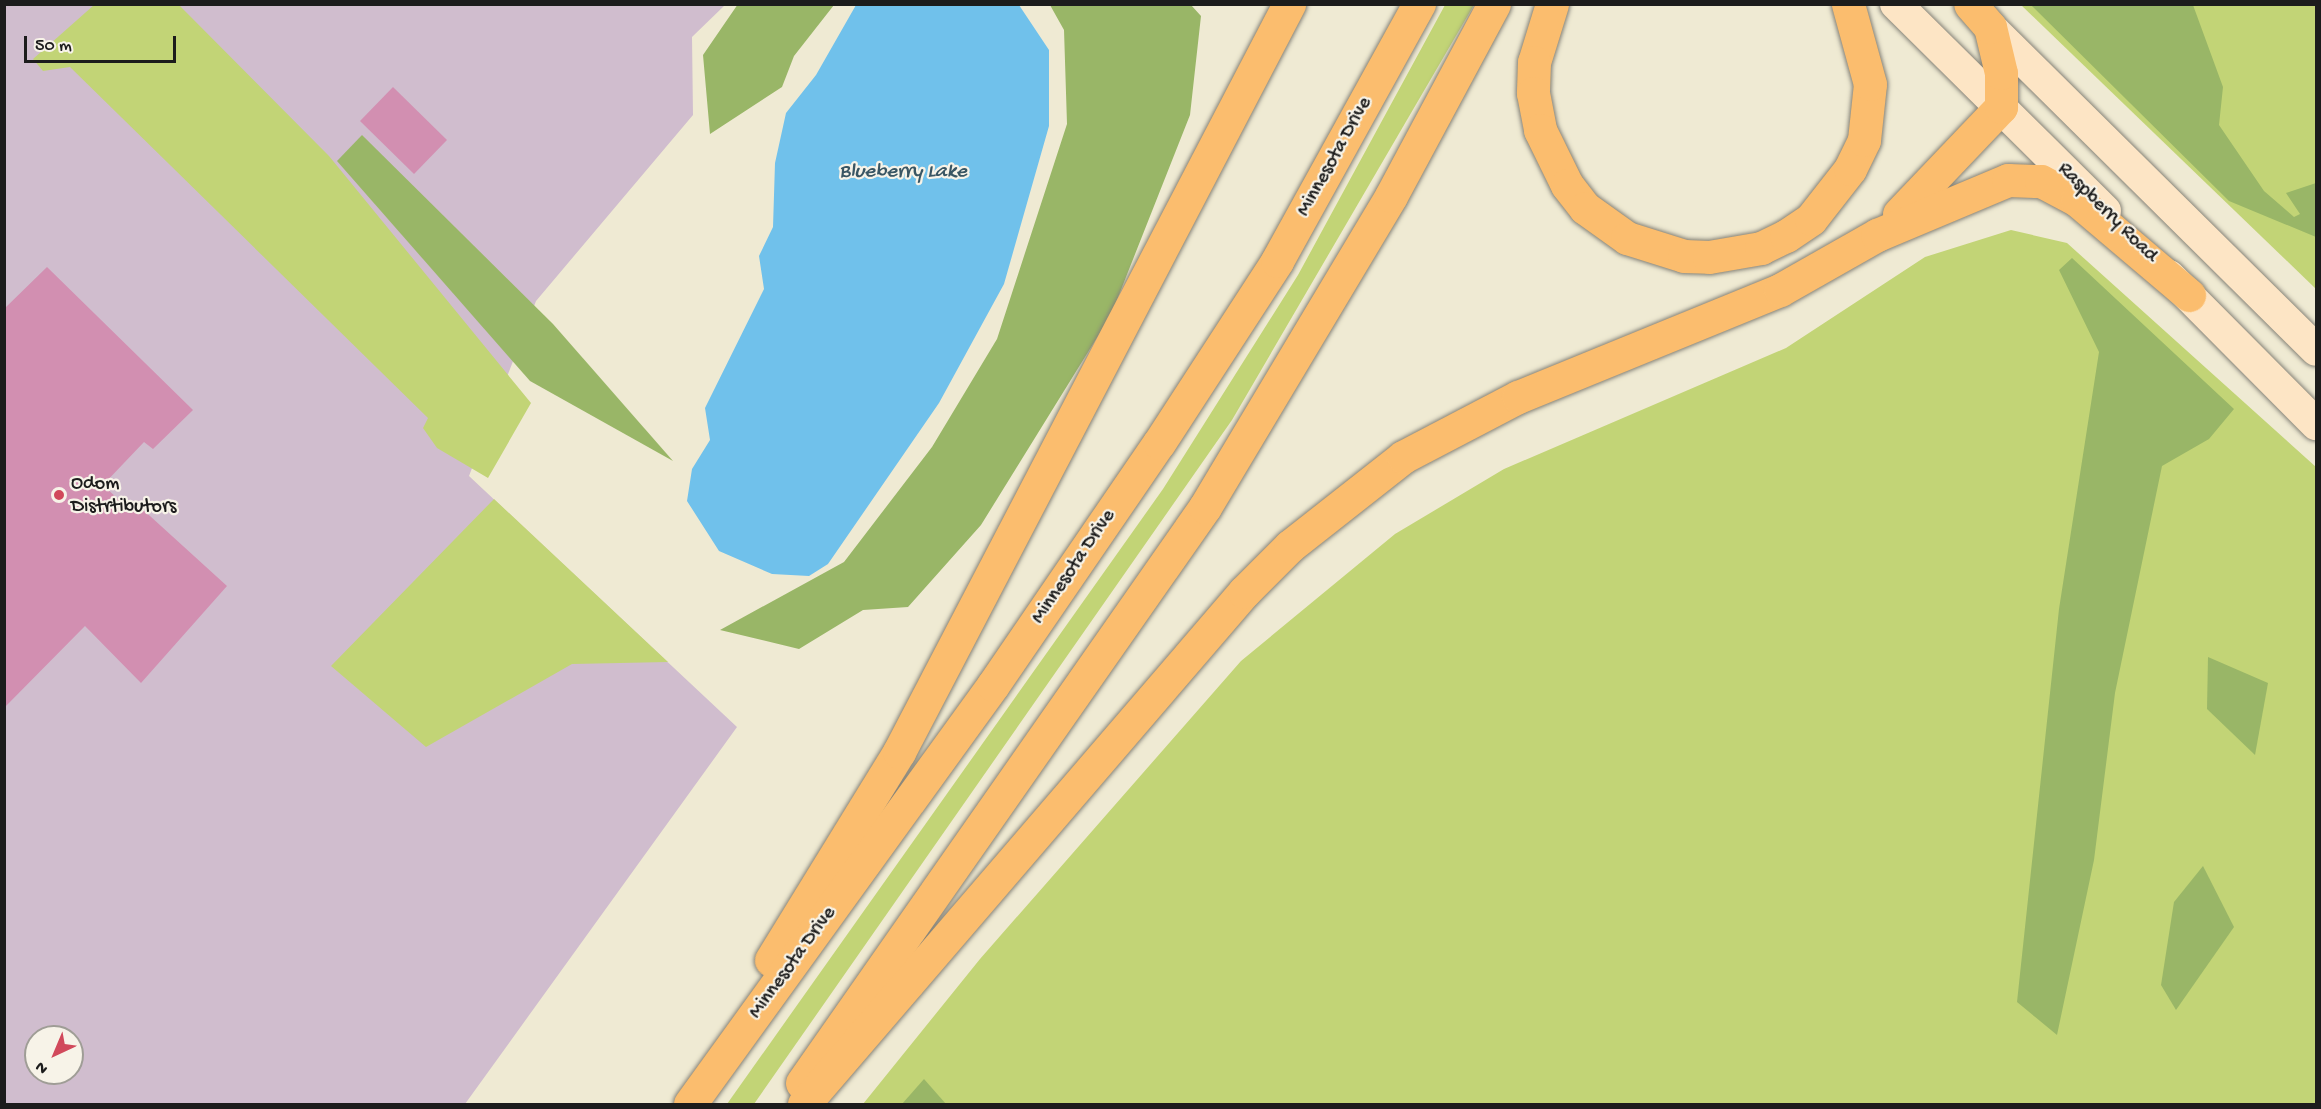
<!DOCTYPE html>
<html>
<head>
<meta charset="utf-8">
<style>
	body { margin:0 }
	#map { position:relative; width:2321px; height:1109px; overflow:hidden; background:#efead3; font-family:"Gochi Hand",sans-serif }
	div>[style] { position:absolute }
	.industrial>* { inset:0; background:#d0bdce }
	.green>* { inset:0; background:#c2d476 }
	.forest>* { inset:0; background:#99b667 }
	.water>* { inset:0; background:#70c1eb }
	.building>* { inset:0; background:#d28fb1 }
	.roads { filter:drop-shadow(0 0 2px #868378) drop-shadow(0 0 2px #868378) }
	.secondary>* { height:32px; margin:-16px; padding:0 16px; transform-origin:16px; border-radius:16px; background:#fde5c5 }
	.highway>* { height:33px; margin:-16.5px; padding:0 16.5px; transform-origin:16.5px; border-radius:16.5px; background:#fbbd6e }
	.dots>* { width:16px; height:16px; translate:-50% -50%; box-sizing:border-box; border:3px solid #f7f3e8; border-radius:50% }
	span { translate:-50% -50%; white-space:nowrap; text-align:center; line-height:1.15; -webkit-text-stroke:4.5px #f7f3e8; paint-order:stroke }
	.street-label { font-size:20px; color:#1c1c1c }
	.poi-label { font-size:20px; color:#1c1c1c }
	.left { translate:0 -50%; text-align:left }
	.water-label { font-size:21px; color:#395664; font-style:italic }
	.frame { position:absolute; inset:0; border:6px solid #1c1c1c; pointer-events:none }
	.north { position:absolute; left:24px; top:1025px; width:60px; height:60px; box-sizing:border-box; background:#f7f3e8; border:2px solid #9f9d96; border-radius:50%; rotate:224deg; font-size:16px; font-weight:700; line-height:24px; text-align:center; color:#1c1c1c }
	.north::after { content:''; display:block; margin:auto; width:21px; height:27px; background:#d1495b; clip-path:polygon(50% 0,100% 100%,50% 72%,0 100%) }
	.scale { position:absolute; left:24px; top:36px; width:152px; height:27px; box-sizing:border-box; border:3px solid #1c1c1c; border-top:0; padding-left:8px; font-size:18px; line-height:21px; white-space:nowrap; color:#1c1c1c; -webkit-text-stroke:4px #f7f3e8; paint-order:stroke }
</style>
</head>
<body>
<div id="map">
	<div class="industrial">
		<i style="clip-path:polygon(evenodd,5px 5px,725px 5px,692px 37px,693px 115px,536px 301px,469px 476px,737px 727px,465px 1104px,5px 1104px,5px 5px,36px 1037px,72px 1037px,72px 1073px,36px 1073px,36px 1037px)"></i>
	</div>
	<div class="green">
		<i style="clip-path:polygon(94px 5px,179px 5px,329px 156px,531px 403px,488px 478px,437px 448px,423px 428px,428px 418px,70px 67px,43px 71px,33px 59px)"></i>
		<i style="clip-path:polygon(1445px 5px,1474px 5px,1232px 420px,754px 1104px,727px 1104px,1163px 489px,1298px 275px)"></i>
		<i style="clip-path:polygon(2021px 5px,2316px 5px,2316px 289px)"></i>
		<i style="clip-path:polygon(2011px 230px,2067px 243px,2316px 467px,2316px 1104px,863px 1104px,980px 959px,1241px 661px,1395px 534px,1504px 469px,1786px 348px,1925px 257px)"></i>
		<i style="clip-path:polygon(494px 499px,668px 662px,572px 664px,426px 747px,331px 666px)"></i>
	</div>
	<div class="forest">
		<i style="clip-path:polygon(738px 4px,834px 5px,794px 56px,782px 87px,710px 134px,703px 55px)"></i>
		<i style="clip-path:polygon(1050px 5px,1191px 5px,1201px 16px,1190px 115px,1111px 315px,981px 525px,908px 607px,863px 610px,799px 649px,720px 630px,844px 562px,932px 447px,997px 339px,1067px 124px,1064px 30px)"></i>
		<i style="clip-path:polygon(2031px 5px,2193px 5px,2223px 87px,2219px 125px,2264px 191px,2294px 217px,2300px 214px,2286px 193px,2316px 183px,2316px 237px,2229px 201px)"></i>
		<i style="clip-path:polygon(362px 135px,553px 324px,673px 461px,530px 381px,337px 161px)"></i>
		<i style="clip-path:polygon(2072px 258px,2234px 409px,2209px 439px,2162px 466px,2115px 693px,2094px 860px,2057px 1035px,2017px 1002px,2059px 609px,2099px 352px,2059px 270px)"></i>
		<i style="clip-path:polygon(2208px 657px,2268px 683px,2255px 755px,2207px 709px)"></i>
		<i style="clip-path:polygon(2203px 866px,2234px 927px,2176px 1010px,2161px 985px,2174px 902px)"></i>
		<i style="clip-path:polygon(924px 1079px,946px 1104px,902px 1104px)"></i>
	</div>
	<div class="water">
		<i style="clip-path:polygon(856px 5px,1019px 5px,1049px 50px,1049px 126px,1004px 284px,939px 403px,828px 564px,809px 576px,772px 574px,719px 551px,687px 501px,692px 469px,710px 440px,705px 408px,764px 289px,759px 256px,773px 227px,775px 163px,786px 113px,816px 75px)"></i>
	</div>
	<div class="building">
		<i style="clip-path:polygon(393px 87px,447px 140px,414px 174px,360px 121px)"></i>
		<i style="clip-path:polygon(47px 267px,193px 410px,153px 449px,144px 442px,103px 485px,132px 512px,139px 506px,227px 586px,141px 683px,85px 626px,4px 708px,4px 309px)"></i>
	</div>
	<div class="roads">
		<div class="secondary">
			<i style="left:1896px;top:4px;width:294px;rotate:44.7deg"></i>
			<i style="left:1990px;top:27px;width:459px;rotate:44.7deg"></i>
			<i style="left:2169px;top:276px;width:209px;rotate:45.2deg"></i>
		</div>
		<div class="highway">
			<i style="left:1552px;top:4px;width:61px;rotate:107.2deg"></i>
			<i style="left:1534px;top:62px;width:31px;rotate:92deg"></i>
			<i style="left:1533px;top:93px;width:38px;rotate:79deg"></i>
			<i style="left:1540px;top:130px;width:61px;rotate:63.9deg"></i>
			<i style="left:1567px;top:185px;width:29px;rotate:52deg"></i>
			<i style="left:1585px;top:208px;width:52px;rotate:35.5deg"></i>
			<i style="left:1627px;top:238px;width:60px;rotate:17.5deg"></i>
			<i style="left:1684px;top:256px;width:25px;rotate:2deg"></i>
			<i style="left:1709px;top:257px;width:53px;rotate:-9.8deg"></i>
			<i style="left:1761px;top:248px;width:28px;rotate:-26deg"></i>
			<i style="left:1786px;top:236px;width:30px;rotate:-34deg"></i>
			<i style="left:1811px;top:219px;width:63px;rotate:-52deg"></i>
			<i style="left:1850px;top:169px;width:32px;rotate:-64deg"></i>
			<i style="left:1864px;top:140px;width:56px;rotate:-83.9deg"></i>
			<i style="left:1870px;top:84px;width:83px;rotate:-105.4deg"></i>
			<i style="left:1899px;top:214px;width:148px;rotate:-46.4deg"></i>
			<i style="left:2001px;top:107px;width:34px;rotate:-90deg"></i>
			<i style="left:2001px;top:73px;width:47px;rotate:-103.4deg"></i>
			<i style="left:1990px;top:27px;width:30px;rotate:-131deg"></i>
			<i style="left:771px;top:960px;width:244px;rotate:-58.4deg"></i>
			<i style="left:899px;top:752px;width:844px;rotate:-62.46deg"></i>
			<i style="left:802px;top:1083px;width:703px;rotate:-55.02deg"></i>
			<i style="left:1205px;top:507px;width:362px;rotate:-59.1deg"></i>
			<i style="left:1391px;top:196px;width:218px;rotate:-61.8deg"></i>
			<i style="left:690px;top:1104px;width:517px;rotate:-54.13deg"></i>
			<i style="left:993px;top:685px;width:293px;rotate:-55.6deg"></i>
			<i style="left:1159px;top:443px;width:217px;rotate:-57deg"></i>
			<i style="left:1277px;top:261px;width:294px;rotate:-61.1deg"></i>
			<i style="left:804px;top:1104px;width:675px;rotate:-49.33deg"></i>
			<i style="left:1244px;top:592px;width:65px;rotate:-45deg"></i>
			<i style="left:1290px;top:546px;width:144px;rotate:-38.2deg"></i>
			<i style="left:1403px;top:457px;width:130px;rotate:-27.6deg"></i>
			<i style="left:1518px;top:397px;width:283px;rotate:-22.2deg"></i>
			<i style="left:1780px;top:290px;width:112px;rotate:-29.6deg"></i>
			<i style="left:1877px;top:235px;width:142px;rotate:-22.8deg"></i>
			<i style="left:2008px;top:180px;width:33px;rotate:2deg"></i>
			<i style="left:2041px;top:181px;width:41px;rotate:27.8deg"></i>
			<i style="left:2077px;top:200px;width:147px;rotate:40.3deg"></i>
		</div>
	</div>
	<div class="dots">
		<i style="left:59px;top:495px;background:#d1495b"></i>
	</div>
	<div class="street-label">
		<span style="left:1335px;top:157px;rotate:-61deg">Minnesota Drive</span>
		<span style="left:2107px;top:213px;rotate:45deg">Raspberry Road</span>
		<span style="left:1074px;top:567px;rotate:-56deg">Minnesota Drive</span>
		<span style="left:793px;top:963px;rotate:-54deg">Minnesota Drive</span>
	</div>
	<div class="poi-label">
		<span class="left" style="left:71px;top:496px">Odom<br>Distrtibutors</span>
	</div>
	<div class="water-label">
		<span style="left:903px;top:173px">Blueberry Lake</span>
	</div>
	<div class="frame"></div>
	<div class="north">N</div>
	<div class="scale">50 m</div>
</div>
</body>
</html>
